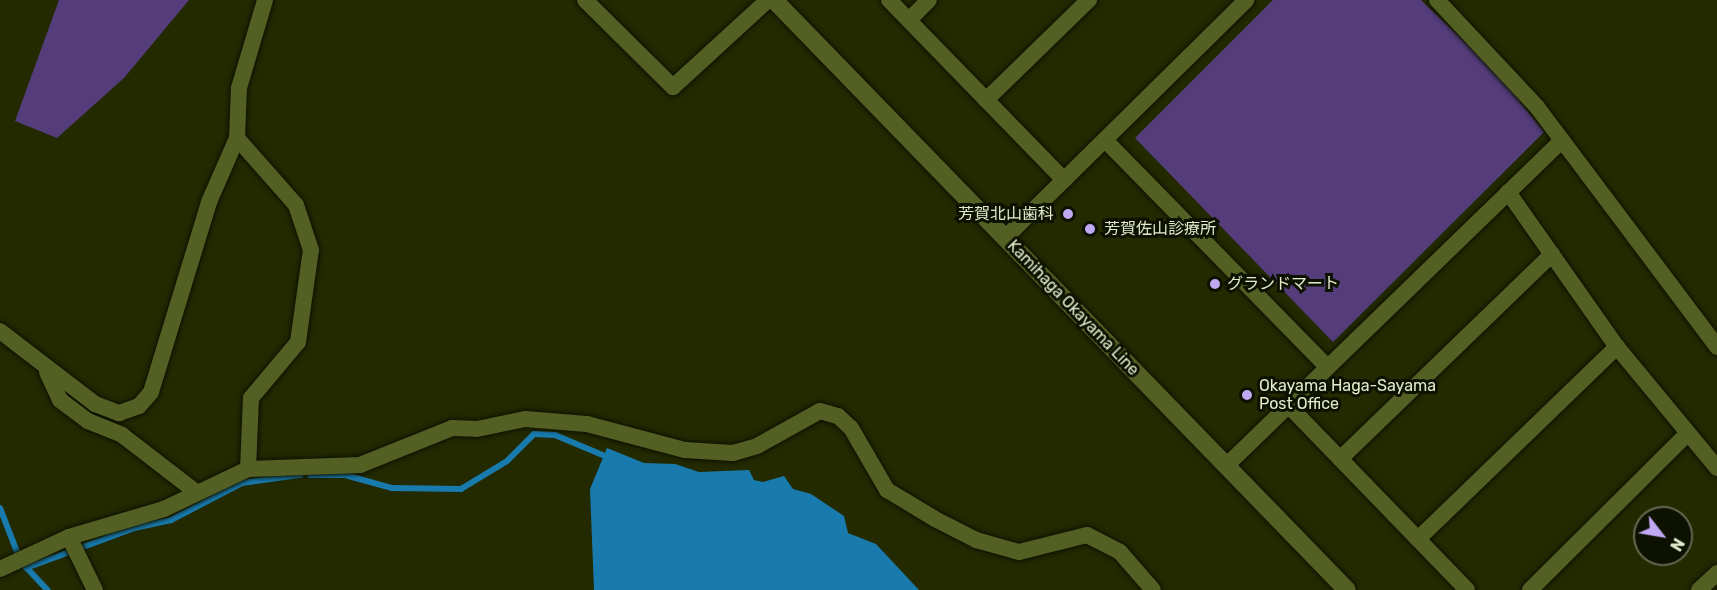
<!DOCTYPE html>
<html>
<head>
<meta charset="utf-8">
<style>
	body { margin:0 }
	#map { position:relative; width:1717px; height:590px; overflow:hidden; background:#232a00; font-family:Rubik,"Noto Sans JP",sans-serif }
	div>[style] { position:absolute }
	.green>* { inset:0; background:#543d7a }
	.water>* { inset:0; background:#197aae }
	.stream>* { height:6px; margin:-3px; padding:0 3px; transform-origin:3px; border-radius:3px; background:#197aae }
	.roads { filter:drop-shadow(0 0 2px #0d1200) drop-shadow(0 0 2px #0d1200) }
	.minor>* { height:16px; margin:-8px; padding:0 8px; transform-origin:8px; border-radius:8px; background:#545f24 }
	.secondary>* { height:18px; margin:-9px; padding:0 9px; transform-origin:9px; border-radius:9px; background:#545f24 }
	.dots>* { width:16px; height:16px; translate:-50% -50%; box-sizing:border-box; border:3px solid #0d1100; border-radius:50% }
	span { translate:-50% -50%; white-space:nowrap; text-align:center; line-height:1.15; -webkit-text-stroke:6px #0d1100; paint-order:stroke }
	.poi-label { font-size:16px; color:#e2eacb }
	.right { translate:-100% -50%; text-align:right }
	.left { translate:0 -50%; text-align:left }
	.street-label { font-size:16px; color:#e2eacb }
	.north { position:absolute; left:1633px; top:506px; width:60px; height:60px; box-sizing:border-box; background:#0d1100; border:2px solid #626851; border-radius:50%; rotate:121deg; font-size:16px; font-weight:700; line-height:24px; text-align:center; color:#e2eacb }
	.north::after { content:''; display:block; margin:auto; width:21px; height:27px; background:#c1a8f3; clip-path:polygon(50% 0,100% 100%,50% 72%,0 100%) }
</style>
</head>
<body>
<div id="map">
	<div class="green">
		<i style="clip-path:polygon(59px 0,189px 0,124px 78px,57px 138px,15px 121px)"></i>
		<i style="clip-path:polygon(1273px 0,1421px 0,1495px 71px,1544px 132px,1333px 342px,1135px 138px)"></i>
	</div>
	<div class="water">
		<i style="clip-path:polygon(607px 448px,644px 463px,675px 464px,699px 472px,749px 470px,754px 480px,763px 482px,784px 476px,793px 489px,811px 494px,844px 516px,848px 533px,876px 544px,919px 590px,594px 590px,590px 489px)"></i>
	</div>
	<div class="stream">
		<i style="left:310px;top:475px;width:35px"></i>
		<i style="left:345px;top:475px;width:49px;rotate:15.5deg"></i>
		<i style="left:392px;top:488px;width:69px;rotate:0.8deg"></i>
		<i style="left:461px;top:489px;width:54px;rotate:-31.3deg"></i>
		<i style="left:507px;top:461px;width:38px;rotate:-45deg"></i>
		<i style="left:534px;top:434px;width:21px;rotate:3deg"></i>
		<i style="left:555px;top:435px;width:60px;rotate:22.7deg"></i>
		<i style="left:0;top:508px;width:53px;rotate:68.8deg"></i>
		<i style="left:25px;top:566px;width:33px;rotate:47deg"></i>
		<i style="left:26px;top:568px;width:115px;rotate:-20.3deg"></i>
		<i style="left:134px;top:528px;width:38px;rotate:-12deg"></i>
		<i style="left:171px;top:520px;width:80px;rotate:-27.5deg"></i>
		<i style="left:242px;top:483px;width:59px;rotate:-7.9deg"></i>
	</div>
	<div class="roads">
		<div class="minor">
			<i style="left:585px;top:0;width:124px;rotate:44.7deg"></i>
			<i style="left:673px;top:87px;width:129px;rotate:-42.5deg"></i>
			<i style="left:889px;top:0;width:251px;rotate:45.8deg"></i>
			<i style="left:1437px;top:0;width:146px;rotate:46.9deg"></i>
			<i style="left:1537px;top:107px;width:300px;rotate:53.1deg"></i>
			<i style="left:909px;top:20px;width:28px;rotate:-45deg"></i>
			<i style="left:986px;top:100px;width:144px;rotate:-44.2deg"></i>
			<i style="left:1105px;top:140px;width:318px;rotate:45.6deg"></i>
			<i style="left:1508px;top:192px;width:189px;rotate:54.9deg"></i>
			<i style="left:1617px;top:347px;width:157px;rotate:50.4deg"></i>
			<i style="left:1005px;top:238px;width:339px;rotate:-44.6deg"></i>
			<i style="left:0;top:331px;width:120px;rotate:37.5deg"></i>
			<i style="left:95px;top:404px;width:26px;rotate:21deg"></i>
			<i style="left:119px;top:413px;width:21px;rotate:-19deg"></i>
			<i style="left:139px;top:406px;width:18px;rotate:-49deg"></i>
			<i style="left:151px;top:392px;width:199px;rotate:-73deg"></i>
			<i style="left:209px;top:202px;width:70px;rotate:-66.4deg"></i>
			<i style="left:47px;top:372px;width:31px;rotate:65deg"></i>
			<i style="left:60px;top:400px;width:35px;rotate:37deg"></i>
			<i style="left:88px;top:421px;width:37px;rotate:22deg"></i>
			<i style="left:122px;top:435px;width:93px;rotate:37.6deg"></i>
			<i style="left:1288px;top:405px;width:257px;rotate:45.9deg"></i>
			<i style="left:1340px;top:459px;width:295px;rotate:-44deg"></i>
			<i style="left:1226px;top:466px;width:468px;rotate:-44.1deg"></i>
			<i style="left:248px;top:469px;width:71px;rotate:-87.6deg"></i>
			<i style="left:251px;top:398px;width:73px;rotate:-50deg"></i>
			<i style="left:298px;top:342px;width:93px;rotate:-82deg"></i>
			<i style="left:311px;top:250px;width:47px;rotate:-108.4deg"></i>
			<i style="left:296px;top:205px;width:89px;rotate:-131.4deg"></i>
			<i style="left:237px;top:138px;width:50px;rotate:-87.7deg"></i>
			<i style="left:239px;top:88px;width:92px;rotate:-73.5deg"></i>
			<i style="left:69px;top:537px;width:59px;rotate:63.9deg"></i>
			<i style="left:1418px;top:539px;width:277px;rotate:-44deg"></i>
			<i style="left:0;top:569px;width:76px;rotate:-24.9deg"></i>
			<i style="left:69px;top:537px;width:99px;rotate:-16.4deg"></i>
			<i style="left:164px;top:509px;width:93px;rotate:-25.5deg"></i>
			<i style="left:248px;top:469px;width:112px;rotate:-2deg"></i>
			<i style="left:360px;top:465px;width:99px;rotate:-21.9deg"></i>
			<i style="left:452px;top:428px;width:25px;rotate:2deg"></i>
			<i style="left:477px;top:429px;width:49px;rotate:-11.8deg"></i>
			<i style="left:525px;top:419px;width:62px;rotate:4.6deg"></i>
			<i style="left:587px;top:424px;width:101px;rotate:14.9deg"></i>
			<i style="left:685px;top:450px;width:48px;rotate:3.6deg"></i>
			<i style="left:733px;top:453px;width:25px;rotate:-16deg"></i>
			<i style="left:757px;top:446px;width:72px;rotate:-29.1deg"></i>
			<i style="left:820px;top:411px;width:19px;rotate:16deg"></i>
			<i style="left:838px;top:416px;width:18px;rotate:43deg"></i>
			<i style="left:851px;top:428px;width:72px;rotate:59.9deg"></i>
			<i style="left:887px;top:490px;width:56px;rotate:31.1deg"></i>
			<i style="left:935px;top:519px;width:46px;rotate:27.1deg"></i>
			<i style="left:976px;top:540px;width:45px;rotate:15.6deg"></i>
			<i style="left:1019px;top:552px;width:70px;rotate:-14deg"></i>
			<i style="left:1087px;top:535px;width:37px;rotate:27deg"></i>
			<i style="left:1120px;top:552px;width:50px;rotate:49deg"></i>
			<i style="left:1530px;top:590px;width:220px;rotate:-44.8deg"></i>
			<i style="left:1699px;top:590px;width:25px;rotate:-43deg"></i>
		</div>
		<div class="secondary">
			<i style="left:774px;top:0;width:822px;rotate:45.84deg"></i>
		</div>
	</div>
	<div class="dots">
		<i style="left:1068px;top:214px;background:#c1a8f3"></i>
		<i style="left:1090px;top:229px;background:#c1a8f3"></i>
		<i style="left:1215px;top:284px;background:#c1a8f3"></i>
		<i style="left:1247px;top:395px;background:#c1a8f3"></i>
	</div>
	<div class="poi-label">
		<span class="right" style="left:1054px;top:214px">芳賀北山歯科</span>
		<span class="left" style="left:1104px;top:229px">芳賀佐山診療所</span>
		<span class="left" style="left:1227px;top:284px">グランドマート</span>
		<span class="left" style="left:1259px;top:395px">Okayama Haga-Sayama<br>Post Office</span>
	</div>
	<div class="street-label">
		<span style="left:1073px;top:308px;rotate:46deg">Kamihaga Okayama Line</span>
	</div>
	<div class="north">N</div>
</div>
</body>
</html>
